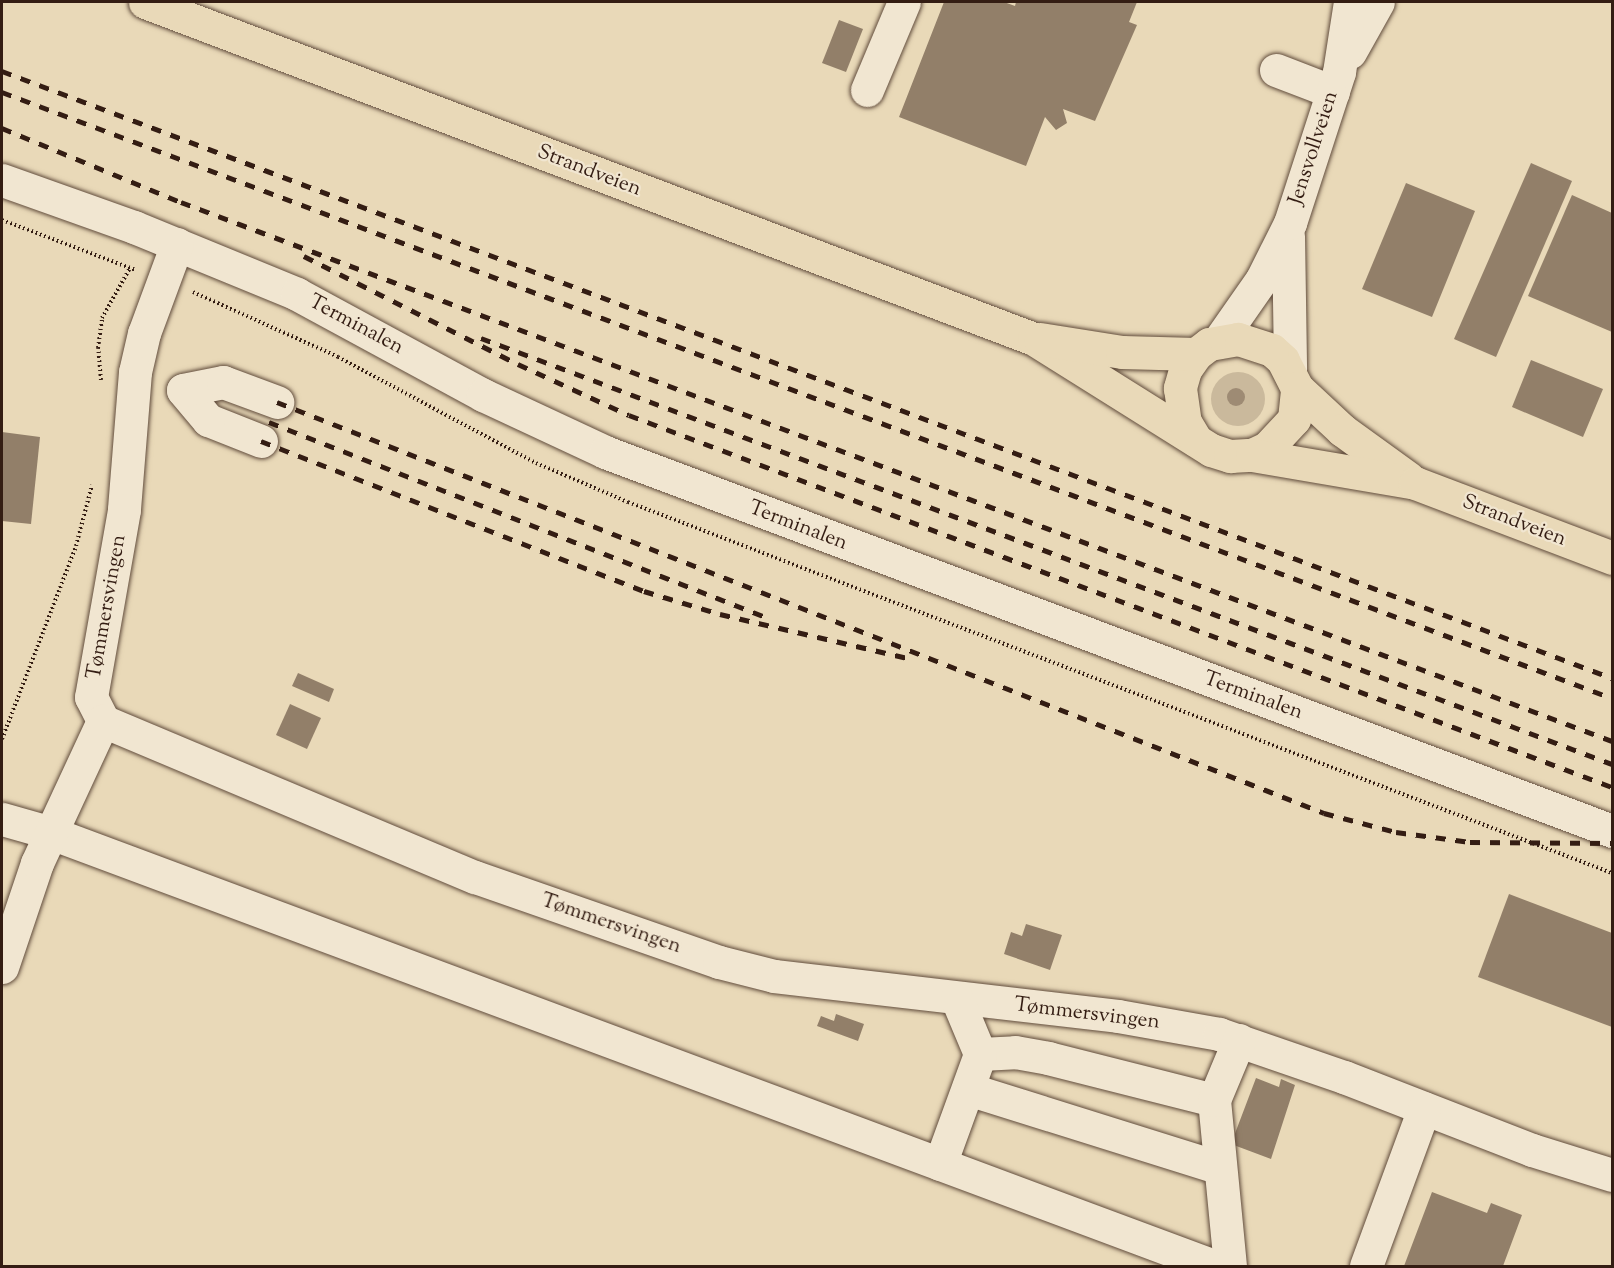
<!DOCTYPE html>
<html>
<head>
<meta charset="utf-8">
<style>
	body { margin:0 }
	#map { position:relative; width:1614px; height:1268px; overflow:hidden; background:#e9d9b8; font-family:"Sorts Mill Goudy",serif }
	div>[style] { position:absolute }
	.green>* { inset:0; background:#cab99c }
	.round { border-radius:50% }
	.building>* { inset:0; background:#927f69 }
	.path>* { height:4px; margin-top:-2px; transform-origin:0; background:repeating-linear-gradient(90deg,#341d13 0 1.5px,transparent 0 4.5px) }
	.roads { filter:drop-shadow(0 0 2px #614c3c) drop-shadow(0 0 2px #614c3c) }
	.minor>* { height:33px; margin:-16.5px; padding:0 16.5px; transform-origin:16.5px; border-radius:16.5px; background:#f1e6d1 }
	.major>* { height:33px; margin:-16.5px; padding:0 16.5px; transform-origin:16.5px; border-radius:16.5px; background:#e9d9b8 }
	.rail>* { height:4.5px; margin-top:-2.25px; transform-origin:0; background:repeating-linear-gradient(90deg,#341d13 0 10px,transparent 0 20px) }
	.trees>* { width:18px; height:18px; margin:-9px; border-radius:50%; background:#9e8b74 }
	span { translate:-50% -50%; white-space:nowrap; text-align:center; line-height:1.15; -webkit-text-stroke:4.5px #f1e6d1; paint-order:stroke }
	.street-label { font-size:21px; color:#341d13 }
	.frame { position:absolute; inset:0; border:3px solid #341d13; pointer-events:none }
</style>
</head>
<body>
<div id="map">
	<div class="green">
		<i class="round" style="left:1211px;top:372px;width:54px;height:54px"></i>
	</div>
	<div class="building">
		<i style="clip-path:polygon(944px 2px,1004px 2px,1015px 6px,1016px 2px,1137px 2px,1129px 22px,1137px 25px,1095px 121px,1063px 109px,1067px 123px,1056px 130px,1045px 117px,1026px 166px,899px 117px)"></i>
		<i style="clip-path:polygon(839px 20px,863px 29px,846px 72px,822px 63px)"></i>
		<i style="clip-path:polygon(1531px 163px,1572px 181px,1496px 357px,1454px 339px)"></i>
		<i style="clip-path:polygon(1406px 183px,1475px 211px,1432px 317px,1362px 289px)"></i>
		<i style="clip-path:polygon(1572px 195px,1612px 213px,1612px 332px,1528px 296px)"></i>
		<i style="clip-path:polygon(1531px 360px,1603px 389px,1583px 437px,1512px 407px)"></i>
		<i style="clip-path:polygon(2px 432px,40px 437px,31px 524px,2px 521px)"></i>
		<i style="clip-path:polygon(298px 673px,334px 689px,329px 702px,292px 686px)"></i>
		<i style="clip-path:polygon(290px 704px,321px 718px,307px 749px,276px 735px)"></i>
		<i style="clip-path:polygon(1509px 894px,1612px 933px,1612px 1027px,1478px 977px)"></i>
		<i style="clip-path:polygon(1026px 924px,1062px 935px,1050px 970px,1004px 954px,1011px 932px,1022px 936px)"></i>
		<i style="clip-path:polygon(836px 1014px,864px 1024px,858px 1041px,817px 1026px,821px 1016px,834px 1021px)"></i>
		<i style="clip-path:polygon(1256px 1078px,1279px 1087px,1281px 1079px,1295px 1085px,1271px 1159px,1231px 1144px)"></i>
		<i style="clip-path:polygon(1432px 1192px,1487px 1213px,1491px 1203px,1522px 1215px,1503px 1266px,1404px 1266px)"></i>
	</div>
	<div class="path">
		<i style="left:2px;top:220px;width:143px;rotate:20.5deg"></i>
		<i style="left:193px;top:292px;width:159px;rotate:24.1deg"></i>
		<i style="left:338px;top:357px;width:225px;rotate:28.2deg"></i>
		<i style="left:536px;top:463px;width:100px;rotate:23deg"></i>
		<i style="left:628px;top:502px;width:1052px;rotate:20.66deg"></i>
		<i style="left:101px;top:380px;width:32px;rotate:-95deg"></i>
		<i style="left:98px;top:348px;width:30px;rotate:-82deg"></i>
		<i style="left:102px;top:318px;width:57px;rotate:-60.8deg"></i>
		<i style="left:2px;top:739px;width:207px;rotate:-69deg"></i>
		<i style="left:76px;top:546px;width:63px;rotate:-75.3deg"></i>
	</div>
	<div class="roads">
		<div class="minor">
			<i style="left:1350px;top:52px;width:57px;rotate:-60.8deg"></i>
			<i style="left:1276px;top:70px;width:61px;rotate:21.1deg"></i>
			<i style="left:867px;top:90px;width:95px;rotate:-67.2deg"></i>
			<i style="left:2px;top:180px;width:140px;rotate:19.6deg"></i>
			<i style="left:134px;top:227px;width:176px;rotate:22.3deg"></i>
			<i style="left:297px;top:294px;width:212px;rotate:28.5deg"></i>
			<i style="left:483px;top:395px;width:135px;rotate:25deg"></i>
			<i style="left:605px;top:452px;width:1076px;rotate:20.62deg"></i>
			<i style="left:1288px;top:236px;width:133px;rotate:89.1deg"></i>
			<i style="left:177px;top:244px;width:95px;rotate:110.3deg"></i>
			<i style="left:144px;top:333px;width:40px;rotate:103deg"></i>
			<i style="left:135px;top:372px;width:138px;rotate:94.6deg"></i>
			<i style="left:124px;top:510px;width:190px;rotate:100deg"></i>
			<i style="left:91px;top:697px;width:27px;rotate:63deg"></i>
			<i style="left:103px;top:721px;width:403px;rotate:22.8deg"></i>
			<i style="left:475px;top:877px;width:258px;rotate:19.2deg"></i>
			<i style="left:719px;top:962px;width:57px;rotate:14.3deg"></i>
			<i style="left:774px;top:976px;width:346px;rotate:6.6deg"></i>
			<i style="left:1118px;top:1016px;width:103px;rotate:10.1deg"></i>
			<i style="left:1219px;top:1034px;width:132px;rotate:19deg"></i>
			<i style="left:1344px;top:1077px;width:202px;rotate:21.2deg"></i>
			<i style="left:1532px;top:1150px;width:84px;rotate:17.4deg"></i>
			<i style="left:1218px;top:342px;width:77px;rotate:-55.1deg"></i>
			<i style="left:1262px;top:279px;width:63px;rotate:-63.4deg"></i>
			<i style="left:1290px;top:223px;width:159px;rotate:-72deg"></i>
			<i style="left:1339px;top:72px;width:71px;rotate:-81.1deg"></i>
			<i style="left:261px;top:441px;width:57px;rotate:-158.4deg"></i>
			<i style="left:208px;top:420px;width:39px;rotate:-130deg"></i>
			<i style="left:183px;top:390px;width:41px;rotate:-11.3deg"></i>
			<i style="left:223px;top:382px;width:58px;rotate:20.3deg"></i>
			<i style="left:2px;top:819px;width:51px;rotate:15.9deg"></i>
			<i style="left:51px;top:833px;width:1241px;rotate:20.42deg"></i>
			<i style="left:2px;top:967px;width:110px;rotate:-71.4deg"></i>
			<i style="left:37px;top:863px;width:157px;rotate:-65.1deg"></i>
			<i style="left:980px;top:1054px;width:35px;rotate:-3deg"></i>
			<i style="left:1015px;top:1052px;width:34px;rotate:10deg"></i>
			<i style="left:1048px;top:1058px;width:171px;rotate:14.2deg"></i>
			<i style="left:968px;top:1089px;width:261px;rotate:17.4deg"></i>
			<i style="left:940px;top:1164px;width:117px;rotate:-70deg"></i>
			<i style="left:980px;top:1054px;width:60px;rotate:-112.7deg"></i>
			<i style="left:1230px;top:1266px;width:167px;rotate:-95.5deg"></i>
			<i style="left:1214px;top:1100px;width:65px;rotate:-67.4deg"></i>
			<i style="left:1366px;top:1266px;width:168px;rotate:-69.8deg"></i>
		</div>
		<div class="major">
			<i style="left:145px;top:2px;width:951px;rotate:20.76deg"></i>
			<i style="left:1034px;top:339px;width:209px;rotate:32.1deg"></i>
			<i style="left:1211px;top:450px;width:20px;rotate:18deg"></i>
			<i style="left:1230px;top:456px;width:22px;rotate:-3deg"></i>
			<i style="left:1252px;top:455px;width:17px;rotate:-25deg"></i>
			<i style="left:1267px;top:448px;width:40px;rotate:-47deg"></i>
			<i style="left:1294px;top:419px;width:31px;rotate:-84deg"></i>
			<i style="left:1297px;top:388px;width:31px;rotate:-117deg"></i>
			<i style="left:1283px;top:360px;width:15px;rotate:-138deg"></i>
			<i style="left:1272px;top:350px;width:36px;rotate:-162deg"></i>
			<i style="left:1238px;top:339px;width:29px;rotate:170deg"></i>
			<i style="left:1209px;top:344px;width:16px;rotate:142deg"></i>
			<i style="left:1196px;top:354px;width:19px;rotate:125deg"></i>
			<i style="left:1185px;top:370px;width:19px;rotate:106deg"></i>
			<i style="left:1180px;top:388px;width:34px;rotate:82deg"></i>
			<i style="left:1185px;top:422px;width:21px;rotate:59deg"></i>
			<i style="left:1040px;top:339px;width:83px;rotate:9deg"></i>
			<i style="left:1122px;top:352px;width:74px;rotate:1.5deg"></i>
			<i style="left:1297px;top:388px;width:62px;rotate:43deg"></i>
			<i style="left:1342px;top:430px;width:82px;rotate:36deg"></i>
			<i style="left:1252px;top:455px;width:165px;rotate:9.7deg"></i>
			<i style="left:1415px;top:483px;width:211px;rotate:20.8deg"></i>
		</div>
	</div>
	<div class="rail">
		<i style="left:2px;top:71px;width:1721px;rotate:20.66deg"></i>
		<i style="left:2px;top:92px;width:1720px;rotate:20.63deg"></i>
		<i style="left:2px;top:128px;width:194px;rotate:22.5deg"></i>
		<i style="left:181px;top:202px;width:1529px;rotate:20.64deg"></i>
		<i style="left:304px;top:256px;width:240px;rotate:26.8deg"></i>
		<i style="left:518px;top:364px;width:122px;rotate:24.7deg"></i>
		<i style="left:629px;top:415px;width:1051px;rotate:20.73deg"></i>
		<i style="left:481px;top:338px;width:1209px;rotate:20.64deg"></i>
		<i style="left:277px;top:402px;width:1125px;rotate:21.43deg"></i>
		<i style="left:1324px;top:813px;width:74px;rotate:14.8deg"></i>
		<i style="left:1396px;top:832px;width:75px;rotate:7.7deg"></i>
		<i style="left:1470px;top:842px;width:142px;rotate:0.4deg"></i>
		<i style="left:269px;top:422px;width:536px;rotate:21.44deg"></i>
		<i style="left:261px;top:441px;width:411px;rotate:21.4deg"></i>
		<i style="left:644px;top:591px;width:79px;rotate:16.8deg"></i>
		<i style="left:720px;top:614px;width:197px;rotate:13.2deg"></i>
	</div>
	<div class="trees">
		<i style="left:1236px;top:397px"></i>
	</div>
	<div class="street-label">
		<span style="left:1314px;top:148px;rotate:-72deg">Jensvollveien</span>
		<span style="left:589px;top:171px;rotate:21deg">Strandveien</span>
		<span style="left:356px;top:325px;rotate:28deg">Terminalen</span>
		<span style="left:1514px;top:521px;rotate:21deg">Strandveien</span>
		<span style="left:798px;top:526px;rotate:21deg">Terminalen</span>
		<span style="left:107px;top:607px;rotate:-80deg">Tømmersvingen</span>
		<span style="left:1253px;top:696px;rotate:20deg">Terminalen</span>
		<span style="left:611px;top:924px;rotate:19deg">Tømmersvingen</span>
		<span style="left:1087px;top:1014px;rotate:7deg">Tømmersvingen</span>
	</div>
	<div class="frame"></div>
</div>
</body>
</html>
